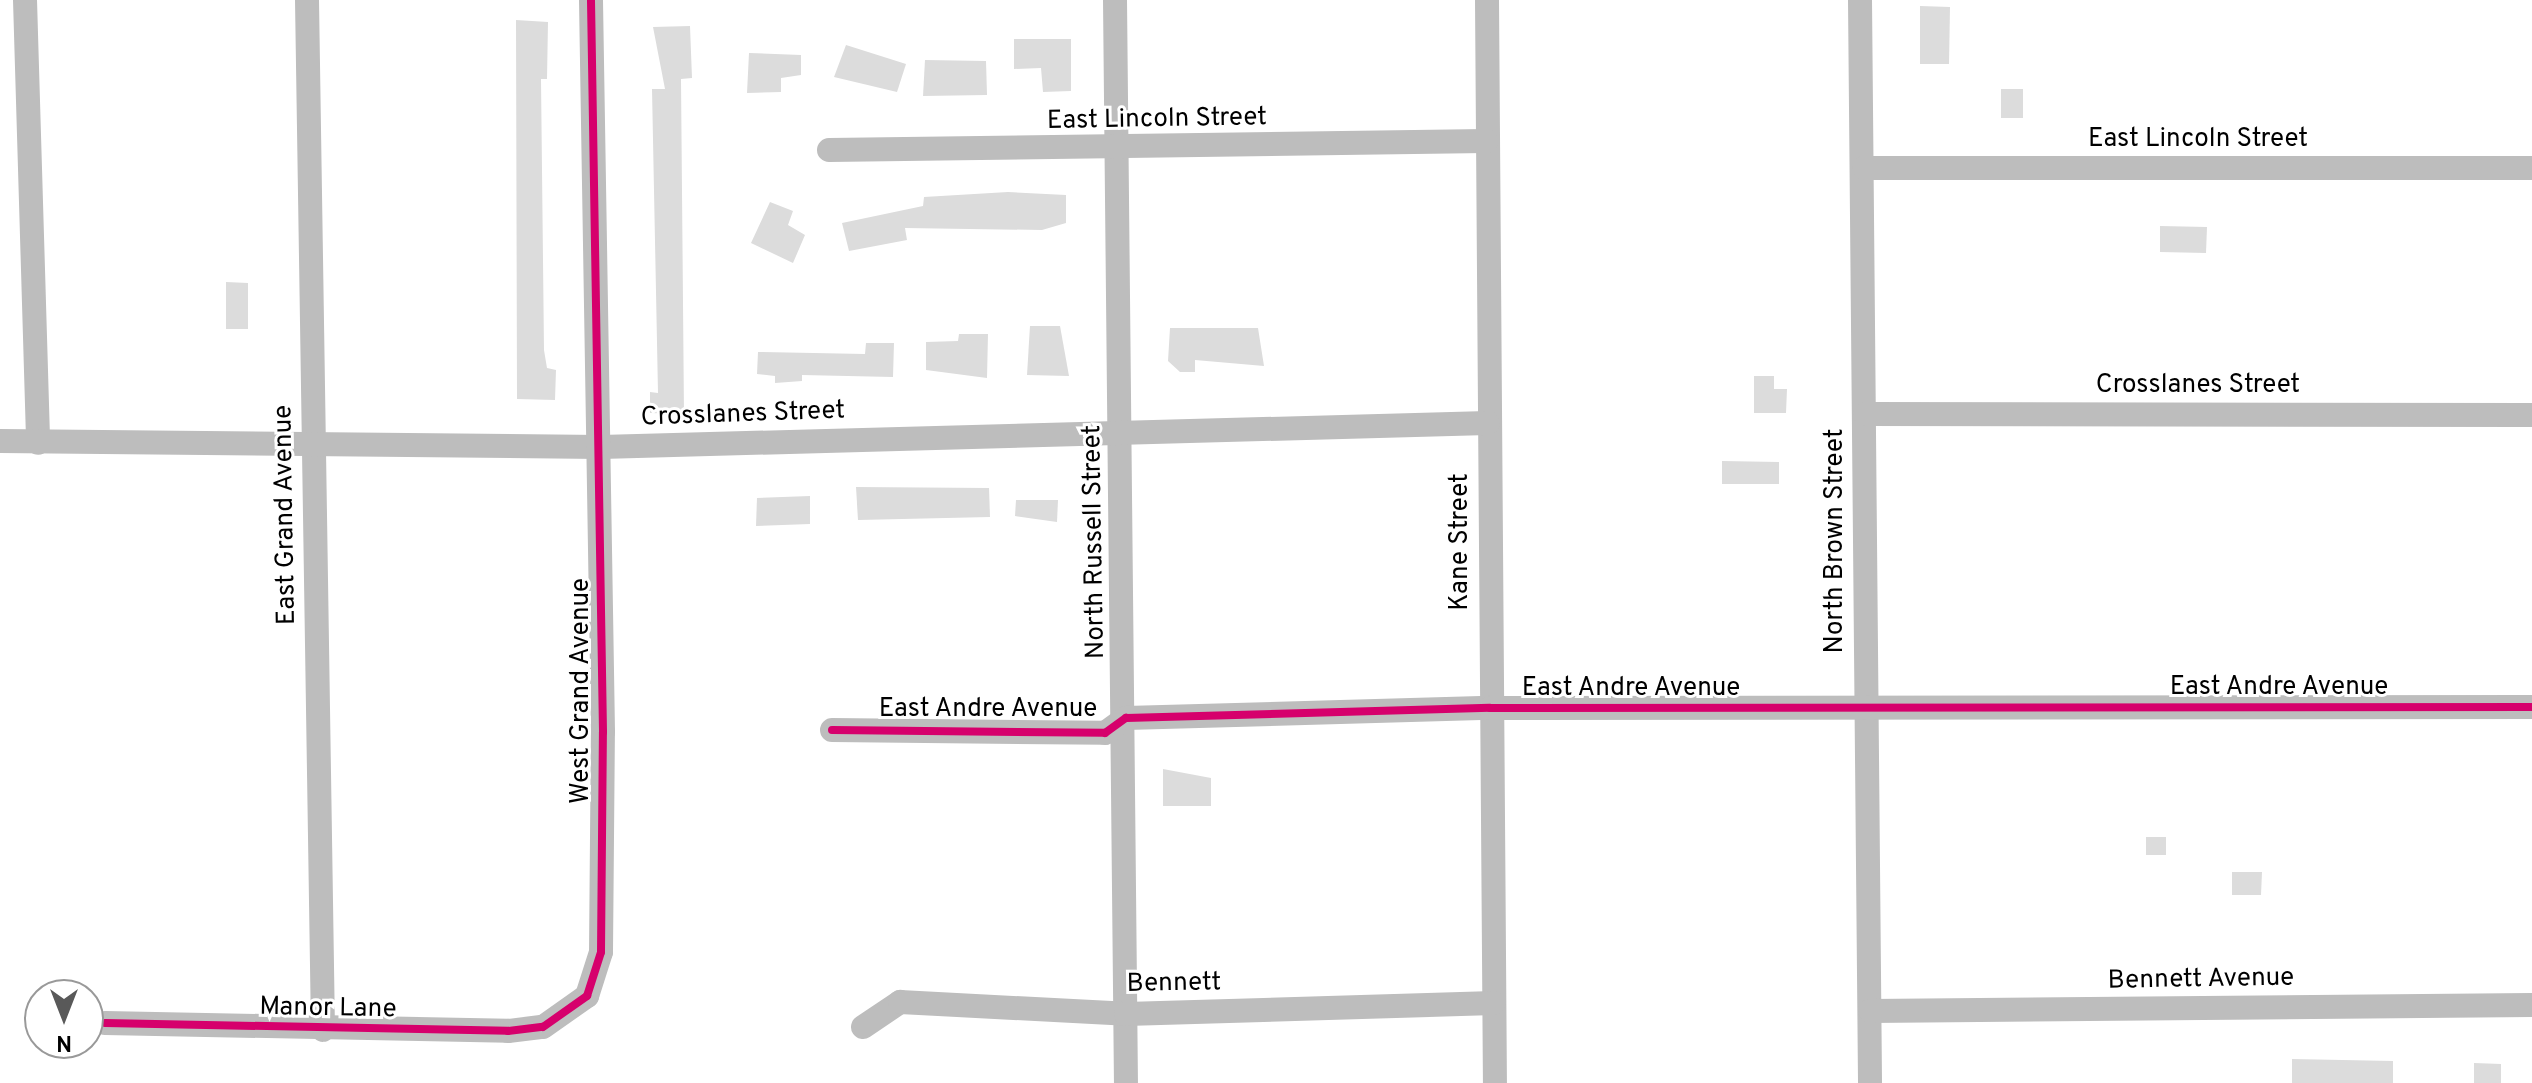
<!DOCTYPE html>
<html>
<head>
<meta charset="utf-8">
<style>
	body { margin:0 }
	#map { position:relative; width:2532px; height:1083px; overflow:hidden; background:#fff; font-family:Overpass,sans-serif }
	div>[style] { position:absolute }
	.building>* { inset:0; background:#dcdcdc }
	.minor>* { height:24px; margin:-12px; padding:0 12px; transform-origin:12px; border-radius:12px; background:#bdbdbd }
	.cycleway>* { height:8px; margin:-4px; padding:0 4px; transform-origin:4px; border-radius:4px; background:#d6006c }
	span { translate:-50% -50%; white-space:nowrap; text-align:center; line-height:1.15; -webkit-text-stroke:6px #fff; paint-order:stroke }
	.street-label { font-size:26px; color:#000 }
	.north { position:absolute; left:24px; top:979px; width:80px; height:80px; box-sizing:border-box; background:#fff; border:2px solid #999; border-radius:50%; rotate:180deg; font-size:22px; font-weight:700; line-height:32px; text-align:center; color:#000 }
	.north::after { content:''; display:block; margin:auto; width:28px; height:36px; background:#595959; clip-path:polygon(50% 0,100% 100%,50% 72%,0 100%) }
</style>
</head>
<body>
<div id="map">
	<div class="building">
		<i style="clip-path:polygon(1920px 6px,1950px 7px,1949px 64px,1920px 64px)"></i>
		<i style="clip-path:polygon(516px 20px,548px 22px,547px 79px,541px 79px,544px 350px,547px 368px,556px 370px,555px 400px,517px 399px)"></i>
		<i style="clip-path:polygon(690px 26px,692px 78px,681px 79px,684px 414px,650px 413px,650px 392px,658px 393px,652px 89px,665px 89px,653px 27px)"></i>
		<i style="clip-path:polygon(1014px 39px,1071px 39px,1071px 91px,1043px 92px,1041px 68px,1014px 69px)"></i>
		<i style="clip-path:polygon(846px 45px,906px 64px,897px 92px,834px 77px)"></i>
		<i style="clip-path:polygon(749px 53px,801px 55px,801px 75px,781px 78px,781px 92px,747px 93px)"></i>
		<i style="clip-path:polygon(925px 60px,986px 61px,987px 95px,923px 96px)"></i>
		<i style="clip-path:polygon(2001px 89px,2023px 89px,2023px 118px,2001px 118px)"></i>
		<i style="clip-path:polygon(1008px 192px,1066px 195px,1066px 223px,1042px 230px,905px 228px,907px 240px,849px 251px,842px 223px,923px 206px,924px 197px)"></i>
		<i style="clip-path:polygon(770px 202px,793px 211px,788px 225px,805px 235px,793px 263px,751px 243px)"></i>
		<i style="clip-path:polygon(2160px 226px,2207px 227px,2206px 253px,2160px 252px)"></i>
		<i style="clip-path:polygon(226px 282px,248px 283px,248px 329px,226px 329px)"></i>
		<i style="clip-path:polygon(1030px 326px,1060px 326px,1069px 376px,1027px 375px)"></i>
		<i style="clip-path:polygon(1170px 328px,1258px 328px,1264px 366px,1195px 360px,1195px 372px,1180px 372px,1168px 361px)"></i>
		<i style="clip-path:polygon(959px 334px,988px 334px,987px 378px,926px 370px,926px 342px,958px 341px)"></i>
		<i style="clip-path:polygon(866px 343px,894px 343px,893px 377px,802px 375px,802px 381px,775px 383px,775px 376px,757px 374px,758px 352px,865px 354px)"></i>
		<i style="clip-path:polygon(1754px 376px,1774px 376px,1774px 389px,1787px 389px,1786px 413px,1754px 413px)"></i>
		<i style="clip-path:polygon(1722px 461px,1779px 462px,1779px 484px,1722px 484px)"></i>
		<i style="clip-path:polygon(856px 487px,989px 488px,990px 517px,858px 520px)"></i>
		<i style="clip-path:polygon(810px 496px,810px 524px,756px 526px,757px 498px)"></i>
		<i style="clip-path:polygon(1016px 500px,1058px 500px,1057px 522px,1015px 516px)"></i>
		<i style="clip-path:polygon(1163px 769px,1211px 778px,1211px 806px,1163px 806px)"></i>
		<i style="clip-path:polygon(2146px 837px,2166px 837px,2166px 855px,2146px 855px)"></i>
		<i style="clip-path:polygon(2232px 872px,2262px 872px,2261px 895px,2232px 895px)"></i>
		<i style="clip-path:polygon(2292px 1059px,2393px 1061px,2393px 1083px,2292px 1083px)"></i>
		<i style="clip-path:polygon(2474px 1063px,2501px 1064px,2501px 1083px,2474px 1083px)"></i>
	</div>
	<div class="minor">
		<i style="left:25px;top:0;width:443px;rotate:88.3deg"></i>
		<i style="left:307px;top:0;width:1030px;rotate:89.11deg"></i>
		<i style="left:1115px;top:0;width:1083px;rotate:89.42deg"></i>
		<i style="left:1487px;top:0;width:1083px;rotate:89.58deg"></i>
		<i style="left:1860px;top:0;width:1083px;rotate:89.47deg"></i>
		<i style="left:829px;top:150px;width:657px;rotate:-0.78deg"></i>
		<i style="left:1864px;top:168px;width:668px"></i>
		<i style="left:1865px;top:414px;width:667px;rotate:0.09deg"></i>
		<i style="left:0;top:441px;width:601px;rotate:0.57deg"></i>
		<i style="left:601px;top:447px;width:887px;rotate:-1.55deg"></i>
		<i style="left:832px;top:730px;width:273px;rotate:0.6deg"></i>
		<i style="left:1105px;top:733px;width:26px;rotate:-36deg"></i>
		<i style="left:1126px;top:718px;width:364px;rotate:-1.6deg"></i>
		<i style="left:1490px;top:708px;width:1042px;rotate:-0.05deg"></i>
		<i style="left:1870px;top:1011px;width:662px;rotate:-0.52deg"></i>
		<i style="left:105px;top:1023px;width:403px;rotate:1.1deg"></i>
		<i style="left:508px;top:1031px;width:35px;rotate:-7deg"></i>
		<i style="left:543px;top:1027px;width:54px;rotate:-35.2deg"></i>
		<i style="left:587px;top:996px;width:46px;rotate:-72.3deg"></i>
		<i style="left:601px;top:952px;width:220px;rotate:-89.5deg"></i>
		<i style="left:603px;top:732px;width:732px;rotate:-90.94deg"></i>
		<i style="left:863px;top:1027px;width:45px;rotate:-34deg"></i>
		<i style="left:900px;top:1002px;width:226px;rotate:3deg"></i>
		<i style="left:1126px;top:1014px;width:368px;rotate:-1.7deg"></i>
	</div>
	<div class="cycleway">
		<i style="left:832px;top:730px;width:273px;rotate:0.6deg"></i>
		<i style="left:1105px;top:733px;width:26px;rotate:-36deg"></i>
		<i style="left:1126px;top:718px;width:364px;rotate:-1.6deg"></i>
		<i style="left:1490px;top:708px;width:1042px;rotate:-0.05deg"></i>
		<i style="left:105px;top:1023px;width:403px;rotate:1.1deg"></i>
		<i style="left:508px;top:1031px;width:35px;rotate:-7deg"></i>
		<i style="left:543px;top:1027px;width:54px;rotate:-35.2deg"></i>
		<i style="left:587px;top:996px;width:46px;rotate:-72.3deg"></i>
		<i style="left:601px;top:952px;width:220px;rotate:-89.5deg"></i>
		<i style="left:603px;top:732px;width:732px;rotate:-90.94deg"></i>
	</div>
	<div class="street-label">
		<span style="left:1157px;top:120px;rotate:-1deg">East Lincoln Street</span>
		<span style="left:2198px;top:140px">East Lincoln Street</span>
		<span style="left:2198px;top:386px">Crosslanes Street</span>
		<span style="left:743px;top:415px;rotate:-2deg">Crosslanes Street</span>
		<span style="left:286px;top:515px;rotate:-91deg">East Grand Avenue</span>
		<span style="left:1836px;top:541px;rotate:-90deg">North Brown Street</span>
		<span style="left:1095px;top:542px;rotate:-91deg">North Russell Street</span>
		<span style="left:1461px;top:542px;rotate:-90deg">Kane Street</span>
		<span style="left:2279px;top:688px">East Andre Avenue</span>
		<span style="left:1631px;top:689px">East Andre Avenue</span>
		<span style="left:582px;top:691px;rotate:-90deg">West Grand Avenue</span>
		<span style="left:988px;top:710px">East Andre Avenue</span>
		<span style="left:2201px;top:980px;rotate:-1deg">Bennett Avenue</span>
		<span style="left:1174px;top:984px;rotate:-1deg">Bennett</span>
		<span style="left:328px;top:1009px;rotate:1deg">Manor Lane</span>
	</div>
	<div class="north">N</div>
</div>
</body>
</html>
